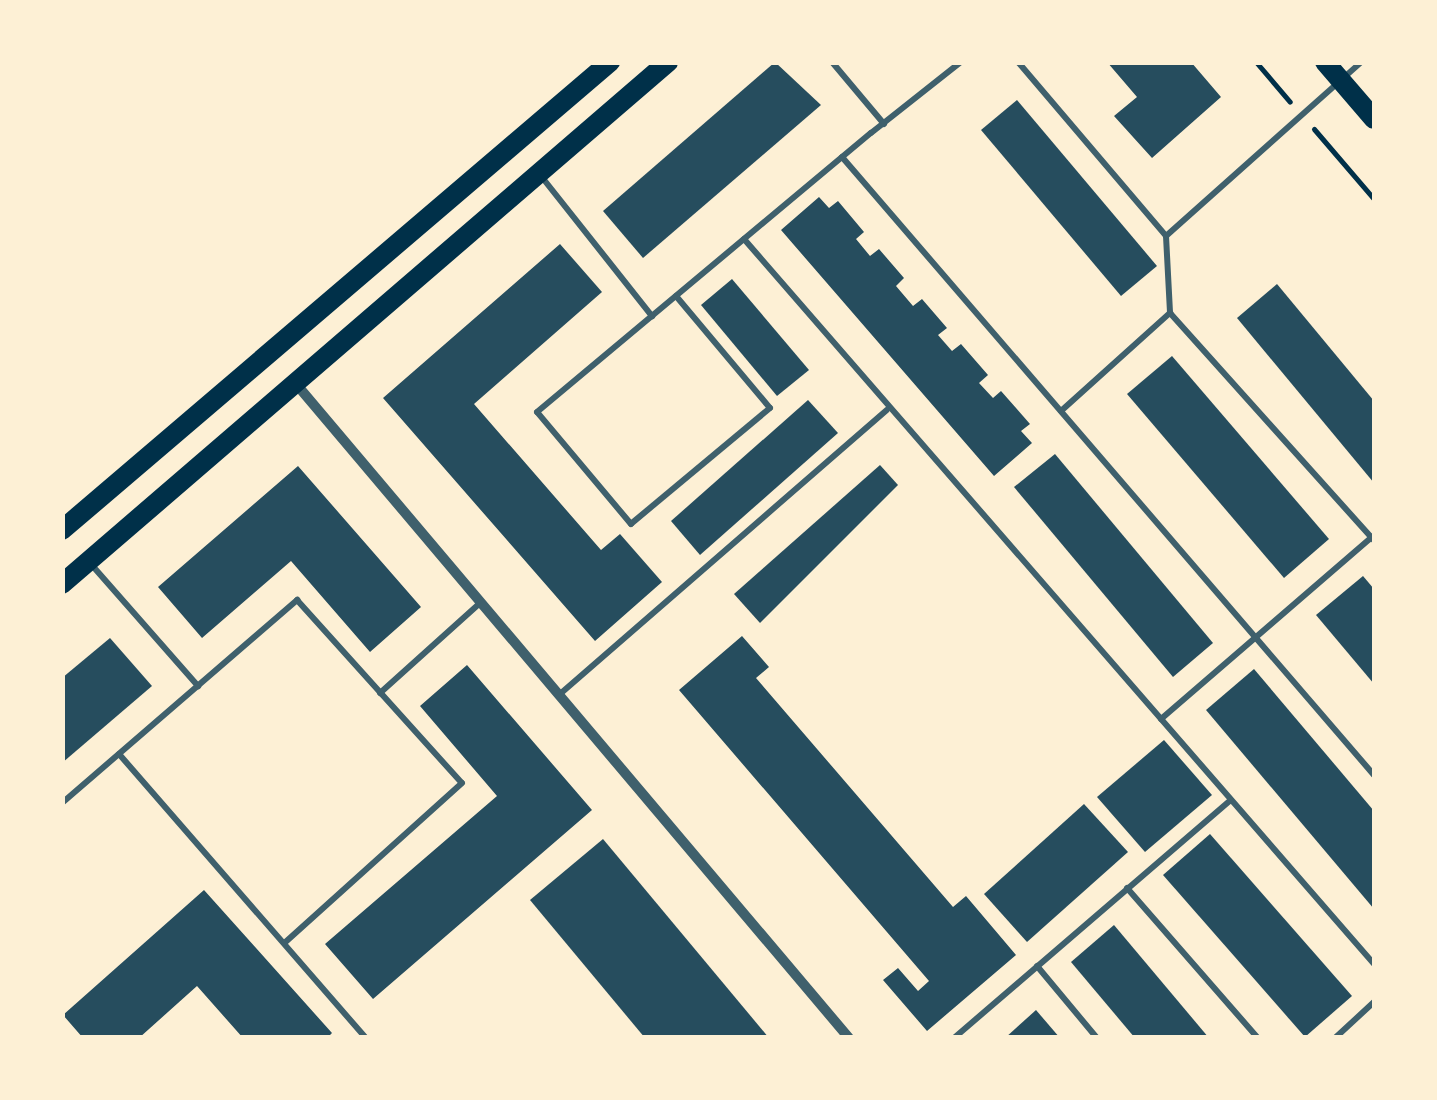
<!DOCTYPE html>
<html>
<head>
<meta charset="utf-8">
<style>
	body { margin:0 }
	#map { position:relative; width:1437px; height:1100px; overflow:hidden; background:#fdf0d5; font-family:Helvetica,sans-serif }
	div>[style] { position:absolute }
	.building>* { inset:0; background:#264d5e }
	.path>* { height:5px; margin:-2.5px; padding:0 2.5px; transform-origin:2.5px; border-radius:2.5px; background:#003049 }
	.service>* { height:6px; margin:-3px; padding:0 3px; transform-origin:3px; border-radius:3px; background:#3f606c }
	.minor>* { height:10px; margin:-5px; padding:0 5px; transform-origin:5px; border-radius:5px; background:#3f606c }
	.secondary>* { height:20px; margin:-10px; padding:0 10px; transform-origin:10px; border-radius:10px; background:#003049 }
	.primary>* { height:20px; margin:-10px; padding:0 10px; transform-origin:10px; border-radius:10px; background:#003049 }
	span { translate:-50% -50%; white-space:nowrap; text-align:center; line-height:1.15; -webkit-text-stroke:10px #fdf0d5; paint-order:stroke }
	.frame { position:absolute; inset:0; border:65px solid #fdf0d5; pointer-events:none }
</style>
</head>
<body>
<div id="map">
	<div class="building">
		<i style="clip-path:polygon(775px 62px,821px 105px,643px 258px,603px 211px)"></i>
		<i style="clip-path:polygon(1107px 62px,1191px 62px,1221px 97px,1152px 158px,1114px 116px,1137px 97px)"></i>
		<i style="clip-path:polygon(1017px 100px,1157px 266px,1121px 296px,981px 130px)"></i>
		<i style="clip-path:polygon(819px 197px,829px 208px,838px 201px,864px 232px,856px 239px,870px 256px,879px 249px,904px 278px,896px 286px,913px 306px,922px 299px,947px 328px,938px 335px,952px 351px,961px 344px,988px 375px,979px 383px,993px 398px,1001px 391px,1030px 424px,1021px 431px,1032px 443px,994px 476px,781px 230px)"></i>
		<i style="clip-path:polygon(560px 244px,602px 292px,474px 404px,601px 550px,620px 534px,662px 582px,595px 641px,383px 398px)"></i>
		<i style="clip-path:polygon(732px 279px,809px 370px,777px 396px,701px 305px)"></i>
		<i style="clip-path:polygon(1277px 284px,1374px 401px,1374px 483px,1237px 318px)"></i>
		<i style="clip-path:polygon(1172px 356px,1329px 539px,1284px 578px,1127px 394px)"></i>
		<i style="clip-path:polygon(808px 400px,838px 433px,700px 555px,671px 521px)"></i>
		<i style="clip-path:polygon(1055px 454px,1213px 643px,1173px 677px,1014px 487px)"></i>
		<i style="clip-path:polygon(880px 465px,898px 485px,760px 623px,734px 594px)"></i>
		<i style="clip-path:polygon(298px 466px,421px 607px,370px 652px,291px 561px,202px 638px,158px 587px)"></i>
		<i style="clip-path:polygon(1363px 576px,1374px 589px,1374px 684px,1316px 615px)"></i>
		<i style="clip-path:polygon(742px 636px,769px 667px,756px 678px,953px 907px,966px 896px,1016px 955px,927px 1031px,883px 980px,898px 968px,918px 991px,929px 981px,679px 690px)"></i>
		<i style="clip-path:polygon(110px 638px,152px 686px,62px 763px,62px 678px)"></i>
		<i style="clip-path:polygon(467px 665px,592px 810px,373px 999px,325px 944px,497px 796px,420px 706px)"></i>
		<i style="clip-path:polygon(1254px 669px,1374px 811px,1374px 909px,1206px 710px)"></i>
		<i style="clip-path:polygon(1164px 740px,1212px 795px,1145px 852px,1097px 797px)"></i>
		<i style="clip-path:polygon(1084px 804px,1128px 852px,1027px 942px,984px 894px)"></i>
		<i style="clip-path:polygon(1210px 834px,1352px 996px,1305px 1037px,1163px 875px)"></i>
		<i style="clip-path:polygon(603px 839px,769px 1038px,645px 1038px,530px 900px)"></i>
		<i style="clip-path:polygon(204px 890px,332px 1033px,327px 1038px,243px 1038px,197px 986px,139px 1038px,83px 1038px,63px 1015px)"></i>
		<i style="clip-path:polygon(1114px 925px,1209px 1038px,1135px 1038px,1071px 962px)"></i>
		<i style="clip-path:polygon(1036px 1010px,1060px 1038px,1005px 1038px)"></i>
	</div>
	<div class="path">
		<i style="left:1256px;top:62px;width:52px;rotate:49.6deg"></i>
		<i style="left:1314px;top:129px;width:92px;rotate:49.4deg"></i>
	</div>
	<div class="service">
		<i style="left:832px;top:62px;width:81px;rotate:50deg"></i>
		<i style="left:1018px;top:62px;width:228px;rotate:49.6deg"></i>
		<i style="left:1166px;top:236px;width:77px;rotate:87deg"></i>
		<i style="left:1170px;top:313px;width:305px;rotate:48.1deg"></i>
		<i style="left:842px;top:157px;width:815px;rotate:49.28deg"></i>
		<i style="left:541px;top:176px;width:179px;rotate:51.6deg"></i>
		<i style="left:1166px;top:236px;width:261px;rotate:-41.7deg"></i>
		<i style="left:744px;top:239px;width:960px;rotate:49.01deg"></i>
		<i style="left:676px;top:296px;width:146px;rotate:50deg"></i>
		<i style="left:770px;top:408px;width:181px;rotate:140.2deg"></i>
		<i style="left:631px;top:524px;width:146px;rotate:-130deg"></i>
		<i style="left:537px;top:412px;width:435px;rotate:-39.9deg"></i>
		<i style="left:871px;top:133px;width:115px;rotate:-38.3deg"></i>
		<i style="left:1061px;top:411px;width:147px;rotate:-42deg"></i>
		<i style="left:90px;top:563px;width:164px;rotate:48.7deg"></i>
		<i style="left:380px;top:693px;width:135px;rotate:-42deg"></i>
		<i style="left:560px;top:694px;width:433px;rotate:-41deg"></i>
		<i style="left:1161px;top:719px;width:279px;rotate:-40.8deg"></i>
		<i style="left:119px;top:754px;width:376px;rotate:49deg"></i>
		<i style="left:62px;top:803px;width:311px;rotate:-40.8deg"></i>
		<i style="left:297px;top:600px;width:246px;rotate:48deg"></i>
		<i style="left:462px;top:783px;width:239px;rotate:138deg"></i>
		<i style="left:1127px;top:888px;width:199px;rotate:48.9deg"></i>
		<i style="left:1037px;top:966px;width:94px;rotate:50.2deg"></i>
		<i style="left:205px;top:1038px;width:1px"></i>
		<i style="left:954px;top:1038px;width:365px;rotate:-40.7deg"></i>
		<i style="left:1335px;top:1038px;width:53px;rotate:-42.7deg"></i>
	</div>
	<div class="minor">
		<i style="left:297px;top:385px;width:855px;rotate:49.79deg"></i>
	</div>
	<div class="secondary">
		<i style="left:62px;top:530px;width:721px;rotate:-40.5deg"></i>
		<i style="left:62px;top:584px;width:800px;rotate:-40.74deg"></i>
	</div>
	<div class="primary">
		<i style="left:1325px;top:62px;width:75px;rotate:49.3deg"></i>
	</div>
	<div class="frame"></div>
</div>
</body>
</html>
